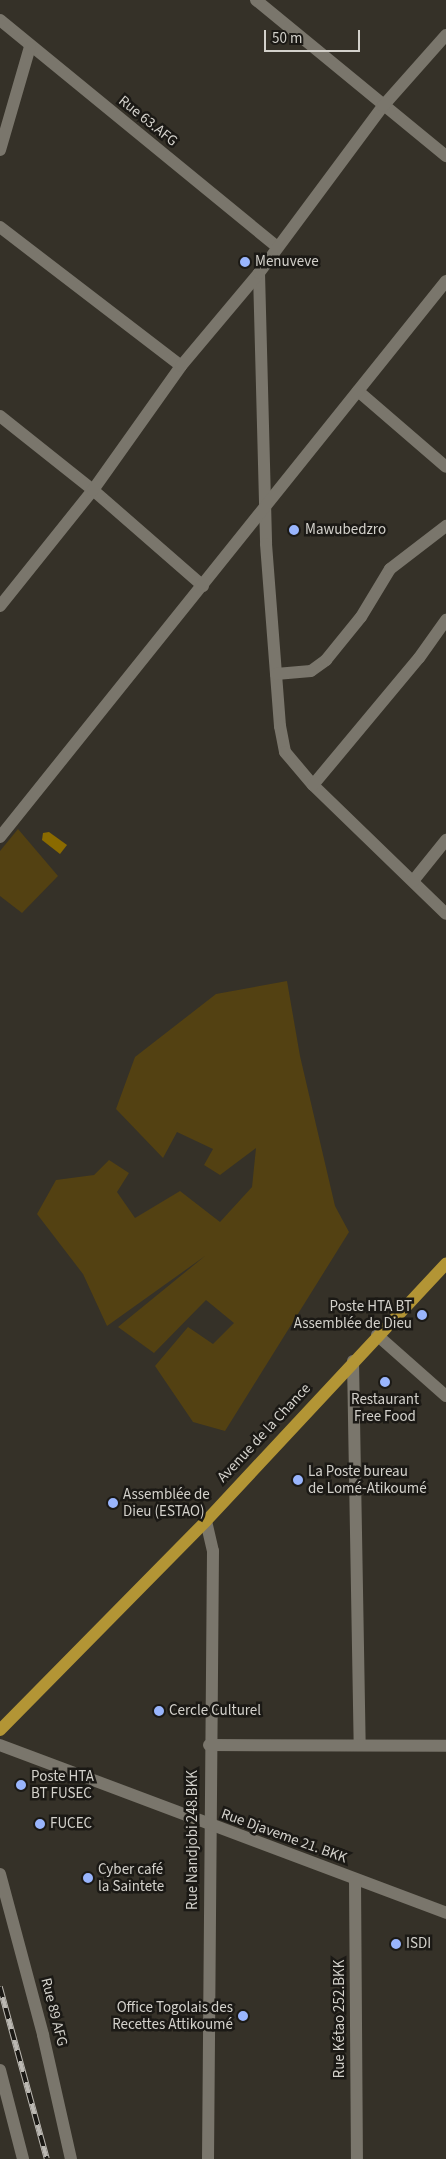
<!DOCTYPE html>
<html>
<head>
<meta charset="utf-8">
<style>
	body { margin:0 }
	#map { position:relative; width:446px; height:2159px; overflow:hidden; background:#353128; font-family:"Source Sans 3",sans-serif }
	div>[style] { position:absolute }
	.green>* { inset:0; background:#534112 }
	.water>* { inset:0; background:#8a6a00 }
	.minor>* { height:12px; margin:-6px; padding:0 6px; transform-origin:6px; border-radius:6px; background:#7a766c }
	.major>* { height:12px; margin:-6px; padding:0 6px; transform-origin:6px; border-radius:6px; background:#b39535 }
	.rail>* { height:5.5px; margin-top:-2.75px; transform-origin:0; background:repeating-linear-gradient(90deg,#1b1915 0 11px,#bbb8b2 0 22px); box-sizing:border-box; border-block:1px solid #bbb8b2 }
	.dots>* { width:14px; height:14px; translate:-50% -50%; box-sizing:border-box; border:2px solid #1b1915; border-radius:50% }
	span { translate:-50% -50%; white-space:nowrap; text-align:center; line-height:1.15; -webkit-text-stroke:5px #1b1915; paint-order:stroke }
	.street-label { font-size:15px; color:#d3d1cb }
	.poi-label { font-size:15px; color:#d3d1cb }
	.left { translate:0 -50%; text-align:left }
	.right { translate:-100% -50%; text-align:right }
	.scale { position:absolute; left:264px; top:30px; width:96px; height:22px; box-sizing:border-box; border:2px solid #d3d1cb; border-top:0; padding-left:6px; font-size:15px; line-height:18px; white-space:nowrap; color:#d3d1cb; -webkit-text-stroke:4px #1b1915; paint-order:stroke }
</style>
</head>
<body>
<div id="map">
	<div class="green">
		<i style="clip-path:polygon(18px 829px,58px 876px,22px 913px,0 896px,0 851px)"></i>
		<i style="clip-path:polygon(287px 981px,300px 1056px,335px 1206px,349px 1232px,225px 1431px,193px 1422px,155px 1366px,188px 1327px,213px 1344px,234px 1323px,206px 1300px,154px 1353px,118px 1327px,205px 1256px,107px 1326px,83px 1274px,37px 1214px,56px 1180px,94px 1175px,109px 1160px,129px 1173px,117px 1192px,135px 1218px,180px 1191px,220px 1222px,252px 1187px,256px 1148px,220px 1175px,204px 1165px,213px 1149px,177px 1132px,163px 1158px,116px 1109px,135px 1057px,216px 994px)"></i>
	</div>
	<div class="water">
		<i style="clip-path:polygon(49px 832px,67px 845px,60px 854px,42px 840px,43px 833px)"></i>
	</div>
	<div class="minor">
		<i style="left:256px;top:0;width:246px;rotate:39.4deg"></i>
		<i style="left:0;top:20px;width:357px;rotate:39.3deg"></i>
		<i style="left:0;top:150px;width:107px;rotate:-73.8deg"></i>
		<i style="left:0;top:227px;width:228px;rotate:37.5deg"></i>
		<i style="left:259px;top:273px;width:271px;rotate:88.5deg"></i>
		<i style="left:266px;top:544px;width:183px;rotate:85.6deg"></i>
		<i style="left:280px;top:726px;width:26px;rotate:79deg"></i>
		<i style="left:285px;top:752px;width:43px;rotate:49.7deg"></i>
		<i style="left:313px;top:785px;width:185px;rotate:44.1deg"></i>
		<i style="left:358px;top:391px;width:116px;rotate:40.8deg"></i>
		<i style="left:0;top:416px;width:119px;rotate:38.5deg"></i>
		<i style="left:93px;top:490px;width:146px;rotate:41.1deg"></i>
		<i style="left:0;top:606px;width:149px;rotate:-51.3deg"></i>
		<i style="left:93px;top:490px;width:152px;rotate:-54.6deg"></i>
		<i style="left:181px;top:366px;width:121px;rotate:-50deg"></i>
		<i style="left:259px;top:273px;width:208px;rotate:-53.4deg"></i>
		<i style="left:383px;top:106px;width:95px;rotate:-48.4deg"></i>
		<i style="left:276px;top:674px;width:35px;rotate:-5deg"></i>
		<i style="left:311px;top:671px;width:19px;rotate:-36deg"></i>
		<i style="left:326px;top:660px;width:55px;rotate:-50.9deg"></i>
		<i style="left:361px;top:617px;width:56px;rotate:-58.9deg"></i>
		<i style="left:390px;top:569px;width:71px;rotate:-37.5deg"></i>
		<i style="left:313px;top:785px;width:165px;rotate:-50.2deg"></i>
		<i style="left:419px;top:658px;width:47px;rotate:-54.6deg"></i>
		<i style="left:0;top:837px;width:713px;rotate:-51.26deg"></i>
		<i style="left:413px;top:881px;width:53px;rotate:-51.2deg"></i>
		<i style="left:377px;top:1335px;width:92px;rotate:41.5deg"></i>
		<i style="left:353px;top:1361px;width:383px;rotate:89deg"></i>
		<i style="left:206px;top:1521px;width:31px;rotate:77deg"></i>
		<i style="left:213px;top:1551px;width:608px;rotate:90.47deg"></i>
		<i style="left:0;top:1745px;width:477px;rotate:20.6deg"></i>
		<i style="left:209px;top:1745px;width:237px;rotate:0.2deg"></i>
		<i style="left:0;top:1874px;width:167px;rotate:75deg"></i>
		<i style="left:43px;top:2035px;width:127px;rotate:77.3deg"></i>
		<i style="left:355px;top:1880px;width:279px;rotate:89.6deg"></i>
		<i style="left:0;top:2070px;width:92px;rotate:75.5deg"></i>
	</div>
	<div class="major">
		<i style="left:0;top:1730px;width:293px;rotate:-45.4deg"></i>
		<i style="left:206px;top:1521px;width:352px;rotate:-47deg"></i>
	</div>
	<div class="rail">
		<i style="left:0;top:1987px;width:178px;rotate:74.7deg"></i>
	</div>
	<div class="dots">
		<i style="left:245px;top:262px;background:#99b5fd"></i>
		<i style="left:294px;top:530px;background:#99b5fd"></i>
		<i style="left:422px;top:1315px;background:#99b5fd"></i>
		<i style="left:385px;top:1382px;background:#99b5fd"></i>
		<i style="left:298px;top:1480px;background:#99b5fd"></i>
		<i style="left:113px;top:1503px;background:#99b5fd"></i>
		<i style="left:159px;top:1711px;background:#99b5fd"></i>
		<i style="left:21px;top:1785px;background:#99b5fd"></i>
		<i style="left:40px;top:1824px;background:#99b5fd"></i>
		<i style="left:88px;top:1878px;background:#99b5fd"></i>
		<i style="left:396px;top:1944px;background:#99b5fd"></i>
		<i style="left:243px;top:2016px;background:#99b5fd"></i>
	</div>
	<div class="street-label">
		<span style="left:148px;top:121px;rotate:39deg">Rue 63.AFG</span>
		<span style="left:264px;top:1433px;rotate:-47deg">Avenue de la Chance</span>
		<span style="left:284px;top:1836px;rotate:20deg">Rue Djaveme 21. BKK</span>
		<span style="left:193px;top:1840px;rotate:-90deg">Rue Nandjobi 248.BKK</span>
		<span style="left:54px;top:2012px;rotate:76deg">Rue 89 AFG</span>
		<span style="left:340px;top:2019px;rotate:-90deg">Rue Kétao 252.BKK</span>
	</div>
	<div class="poi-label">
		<span class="left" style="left:255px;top:262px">Menuveve</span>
		<span class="left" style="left:305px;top:530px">Mawubedzro</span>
		<span class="right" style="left:412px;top:1315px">Poste HTA BT<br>Assemblée de Dieu</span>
		<span style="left:385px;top:1408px">Restaurant<br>Free Food</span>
		<span class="left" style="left:308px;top:1480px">La Poste bureau<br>de Lomé-Atikoumé</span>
		<span class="left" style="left:123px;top:1503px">Assemblée de<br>Dieu (ESTAO)</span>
		<span class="left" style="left:169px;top:1711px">Cercle Culturel</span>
		<span class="left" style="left:31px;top:1785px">Poste HTA<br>BT FUSEC</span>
		<span class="left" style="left:50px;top:1824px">FUCEC</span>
		<span class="left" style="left:98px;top:1878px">Cyber café<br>la Saintete</span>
		<span class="left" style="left:406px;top:1944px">ISDI</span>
		<span class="right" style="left:233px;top:2016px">Office Togolais des<br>Recettes Attikoumé</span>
	</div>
	<div class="scale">50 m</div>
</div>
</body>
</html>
